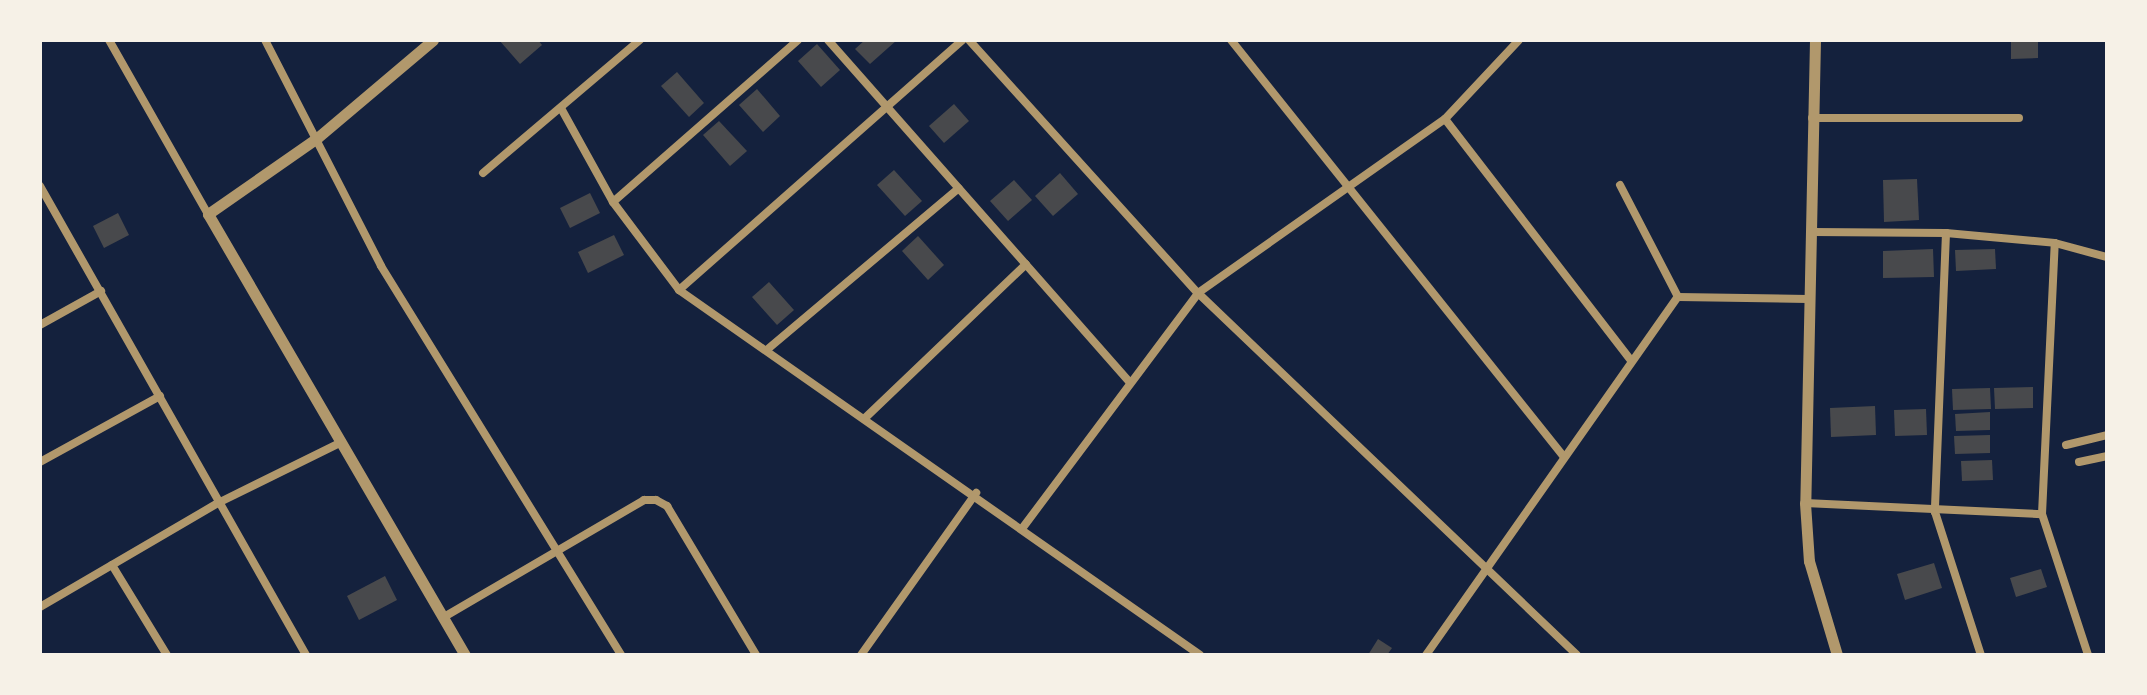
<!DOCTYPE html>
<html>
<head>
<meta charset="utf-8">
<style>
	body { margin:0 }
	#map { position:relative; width:2147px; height:695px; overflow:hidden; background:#14213d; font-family:"Source Sans 3",sans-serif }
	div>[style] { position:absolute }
	.building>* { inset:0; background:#48494c }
	.minor>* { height:8px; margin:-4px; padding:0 4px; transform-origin:4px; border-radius:4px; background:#b1986c }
	.tertiary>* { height:11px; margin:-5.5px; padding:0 5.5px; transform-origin:5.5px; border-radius:5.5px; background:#b1986c }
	span { translate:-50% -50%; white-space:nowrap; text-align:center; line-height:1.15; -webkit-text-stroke:6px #f6f1e7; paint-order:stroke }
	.frame { position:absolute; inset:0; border:42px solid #f6f1e7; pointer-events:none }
</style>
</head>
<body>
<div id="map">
	<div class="building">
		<i style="clip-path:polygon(499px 40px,538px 40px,542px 45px,520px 64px)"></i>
		<i style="clip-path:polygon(865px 40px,897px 40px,870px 64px,855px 49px)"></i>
		<i style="clip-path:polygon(2011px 40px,2038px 40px,2038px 58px,2011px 59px)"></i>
		<i style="clip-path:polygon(817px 44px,840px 70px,821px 87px,798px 61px)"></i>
		<i style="clip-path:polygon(677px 72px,704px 103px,689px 117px,661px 86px)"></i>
		<i style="clip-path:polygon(757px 89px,780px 116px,763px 132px,739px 105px)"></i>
		<i style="clip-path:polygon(954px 104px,969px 121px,944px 143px,929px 126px)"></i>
		<i style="clip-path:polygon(719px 121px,747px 151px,730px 166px,703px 135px)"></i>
		<i style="clip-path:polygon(894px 170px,922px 201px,905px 216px,877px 185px)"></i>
		<i style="clip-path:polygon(1060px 173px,1078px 194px,1053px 216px,1035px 196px)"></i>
		<i style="clip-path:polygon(1917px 179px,1919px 220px,1884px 222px,1883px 180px)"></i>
		<i style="clip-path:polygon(1014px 180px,1032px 200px,1008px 221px,990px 201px)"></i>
		<i style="clip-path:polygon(590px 193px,600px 213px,570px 228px,560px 208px)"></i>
		<i style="clip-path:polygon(118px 213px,129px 235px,104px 248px,93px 226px)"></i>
		<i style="clip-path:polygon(614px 235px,624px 255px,588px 273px,578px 252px)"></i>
		<i style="clip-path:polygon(918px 236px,944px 265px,928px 280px,902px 251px)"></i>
		<i style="clip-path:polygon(1933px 249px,1934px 277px,1883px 278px,1883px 251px)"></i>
		<i style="clip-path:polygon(1995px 249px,1996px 269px,1956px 271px,1955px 250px)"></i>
		<i style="clip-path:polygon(769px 282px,794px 310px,777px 325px,752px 297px)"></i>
		<i style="clip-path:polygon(2033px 387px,2033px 408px,1995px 409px,1994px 388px)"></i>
		<i style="clip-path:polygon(1990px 388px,1991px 409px,1953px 410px,1952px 389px)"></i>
		<i style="clip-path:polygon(1875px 406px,1876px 435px,1831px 437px,1830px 408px)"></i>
		<i style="clip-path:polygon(1926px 409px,1927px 435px,1895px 436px,1894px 410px)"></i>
		<i style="clip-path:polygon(1990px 412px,1990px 430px,1956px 431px,1955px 414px)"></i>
		<i style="clip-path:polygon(1990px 435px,1990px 453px,1955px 454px,1954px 436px)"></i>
		<i style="clip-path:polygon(1992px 460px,1993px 480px,1962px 481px,1961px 461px)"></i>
		<i style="clip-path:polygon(1934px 563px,1942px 588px,1905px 600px,1897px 574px)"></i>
		<i style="clip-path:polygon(2041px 569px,2047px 587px,2016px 597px,2010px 578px)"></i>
		<i style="clip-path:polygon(385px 576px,397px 600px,359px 620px,347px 596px)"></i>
		<i style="clip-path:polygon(1378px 639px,1392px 648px,1387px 655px,1368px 655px)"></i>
	</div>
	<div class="minor">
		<i style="left:109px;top:40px;width:200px;rotate:60.4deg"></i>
		<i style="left:265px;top:40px;width:254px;rotate:62.8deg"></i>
		<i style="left:381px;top:266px;width:457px;rotate:58.3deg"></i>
		<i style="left:828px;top:40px;width:456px;rotate:48.6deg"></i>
		<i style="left:969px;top:40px;width:341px;rotate:47.9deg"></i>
		<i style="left:1198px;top:293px;width:524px;rotate:43.69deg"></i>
		<i style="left:1231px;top:40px;width:534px;rotate:51.39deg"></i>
		<i style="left:562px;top:110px;width:105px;rotate:61deg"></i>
		<i style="left:613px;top:202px;width:110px;rotate:53.1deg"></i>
		<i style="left:679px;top:290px;width:636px;rotate:35.01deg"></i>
		<i style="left:1812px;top:118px;width:207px"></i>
		<i style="left:1445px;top:119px;width:303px;rotate:52.4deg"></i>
		<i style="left:483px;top:173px;width:206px;rotate:-40.3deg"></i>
		<i style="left:1620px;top:185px;width:126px;rotate:62.6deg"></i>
		<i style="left:40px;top:186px;width:539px;rotate:60.44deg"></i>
		<i style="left:613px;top:202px;width:246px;rotate:-41.2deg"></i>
		<i style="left:1813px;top:232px;width:133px;rotate:0.4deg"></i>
		<i style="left:1946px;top:233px;width:109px;rotate:5.2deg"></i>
		<i style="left:2055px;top:243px;width:54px;rotate:15.1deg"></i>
		<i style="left:1946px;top:233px;width:279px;rotate:92.3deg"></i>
		<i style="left:1935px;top:512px;width:150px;rotate:72.2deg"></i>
		<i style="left:679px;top:290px;width:378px;rotate:-41.4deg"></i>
		<i style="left:40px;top:325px;width:70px;rotate:-29.1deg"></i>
		<i style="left:769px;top:348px;width:248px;rotate:-40.1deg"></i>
		<i style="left:864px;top:419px;width:224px;rotate:-43.7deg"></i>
		<i style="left:2066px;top:445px;width:42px;rotate:-13.7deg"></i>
		<i style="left:40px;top:462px;width:137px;rotate:-28.8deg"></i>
		<i style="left:2079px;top:462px;width:29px;rotate:-12deg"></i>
		<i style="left:1805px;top:503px;width:237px;rotate:2.7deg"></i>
		<i style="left:2042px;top:514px;width:148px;rotate:71.9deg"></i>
		<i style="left:2042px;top:514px;width:271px;rotate:-87.3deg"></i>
		<i style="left:1024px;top:526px;width:291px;rotate:-53.2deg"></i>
		<i style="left:1198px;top:293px;width:302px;rotate:-35.2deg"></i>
		<i style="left:1445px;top:119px;width:108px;rotate:-46.9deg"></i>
		<i style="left:112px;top:565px;width:105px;rotate:58.6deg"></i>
		<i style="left:40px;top:607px;width:208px;rotate:-30.3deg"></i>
		<i style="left:220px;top:502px;width:136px;rotate:-26.2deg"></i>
		<i style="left:444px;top:617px;width:232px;rotate:-30.3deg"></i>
		<i style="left:644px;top:500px;width:12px"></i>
		<i style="left:656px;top:500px;width:13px;rotate:29deg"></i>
		<i style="left:667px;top:506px;width:174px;rotate:59.1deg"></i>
		<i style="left:861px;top:655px;width:199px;rotate:-54.6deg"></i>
		<i style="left:1426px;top:655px;width:438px;rotate:-54.9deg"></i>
		<i style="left:1678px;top:297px;width:130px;rotate:0.9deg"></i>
	</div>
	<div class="tertiary">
		<i style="left:433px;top:40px;width:152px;rotate:139.8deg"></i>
		<i style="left:317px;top:138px;width:133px;rotate:145.1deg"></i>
		<i style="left:208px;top:214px;width:510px;rotate:59.77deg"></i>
		<i style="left:1815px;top:40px;width:463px;rotate:91.2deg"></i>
		<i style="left:1805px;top:503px;width:58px;rotate:86.1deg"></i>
		<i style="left:1809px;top:561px;width:98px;rotate:73.4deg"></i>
	</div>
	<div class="frame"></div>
</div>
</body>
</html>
